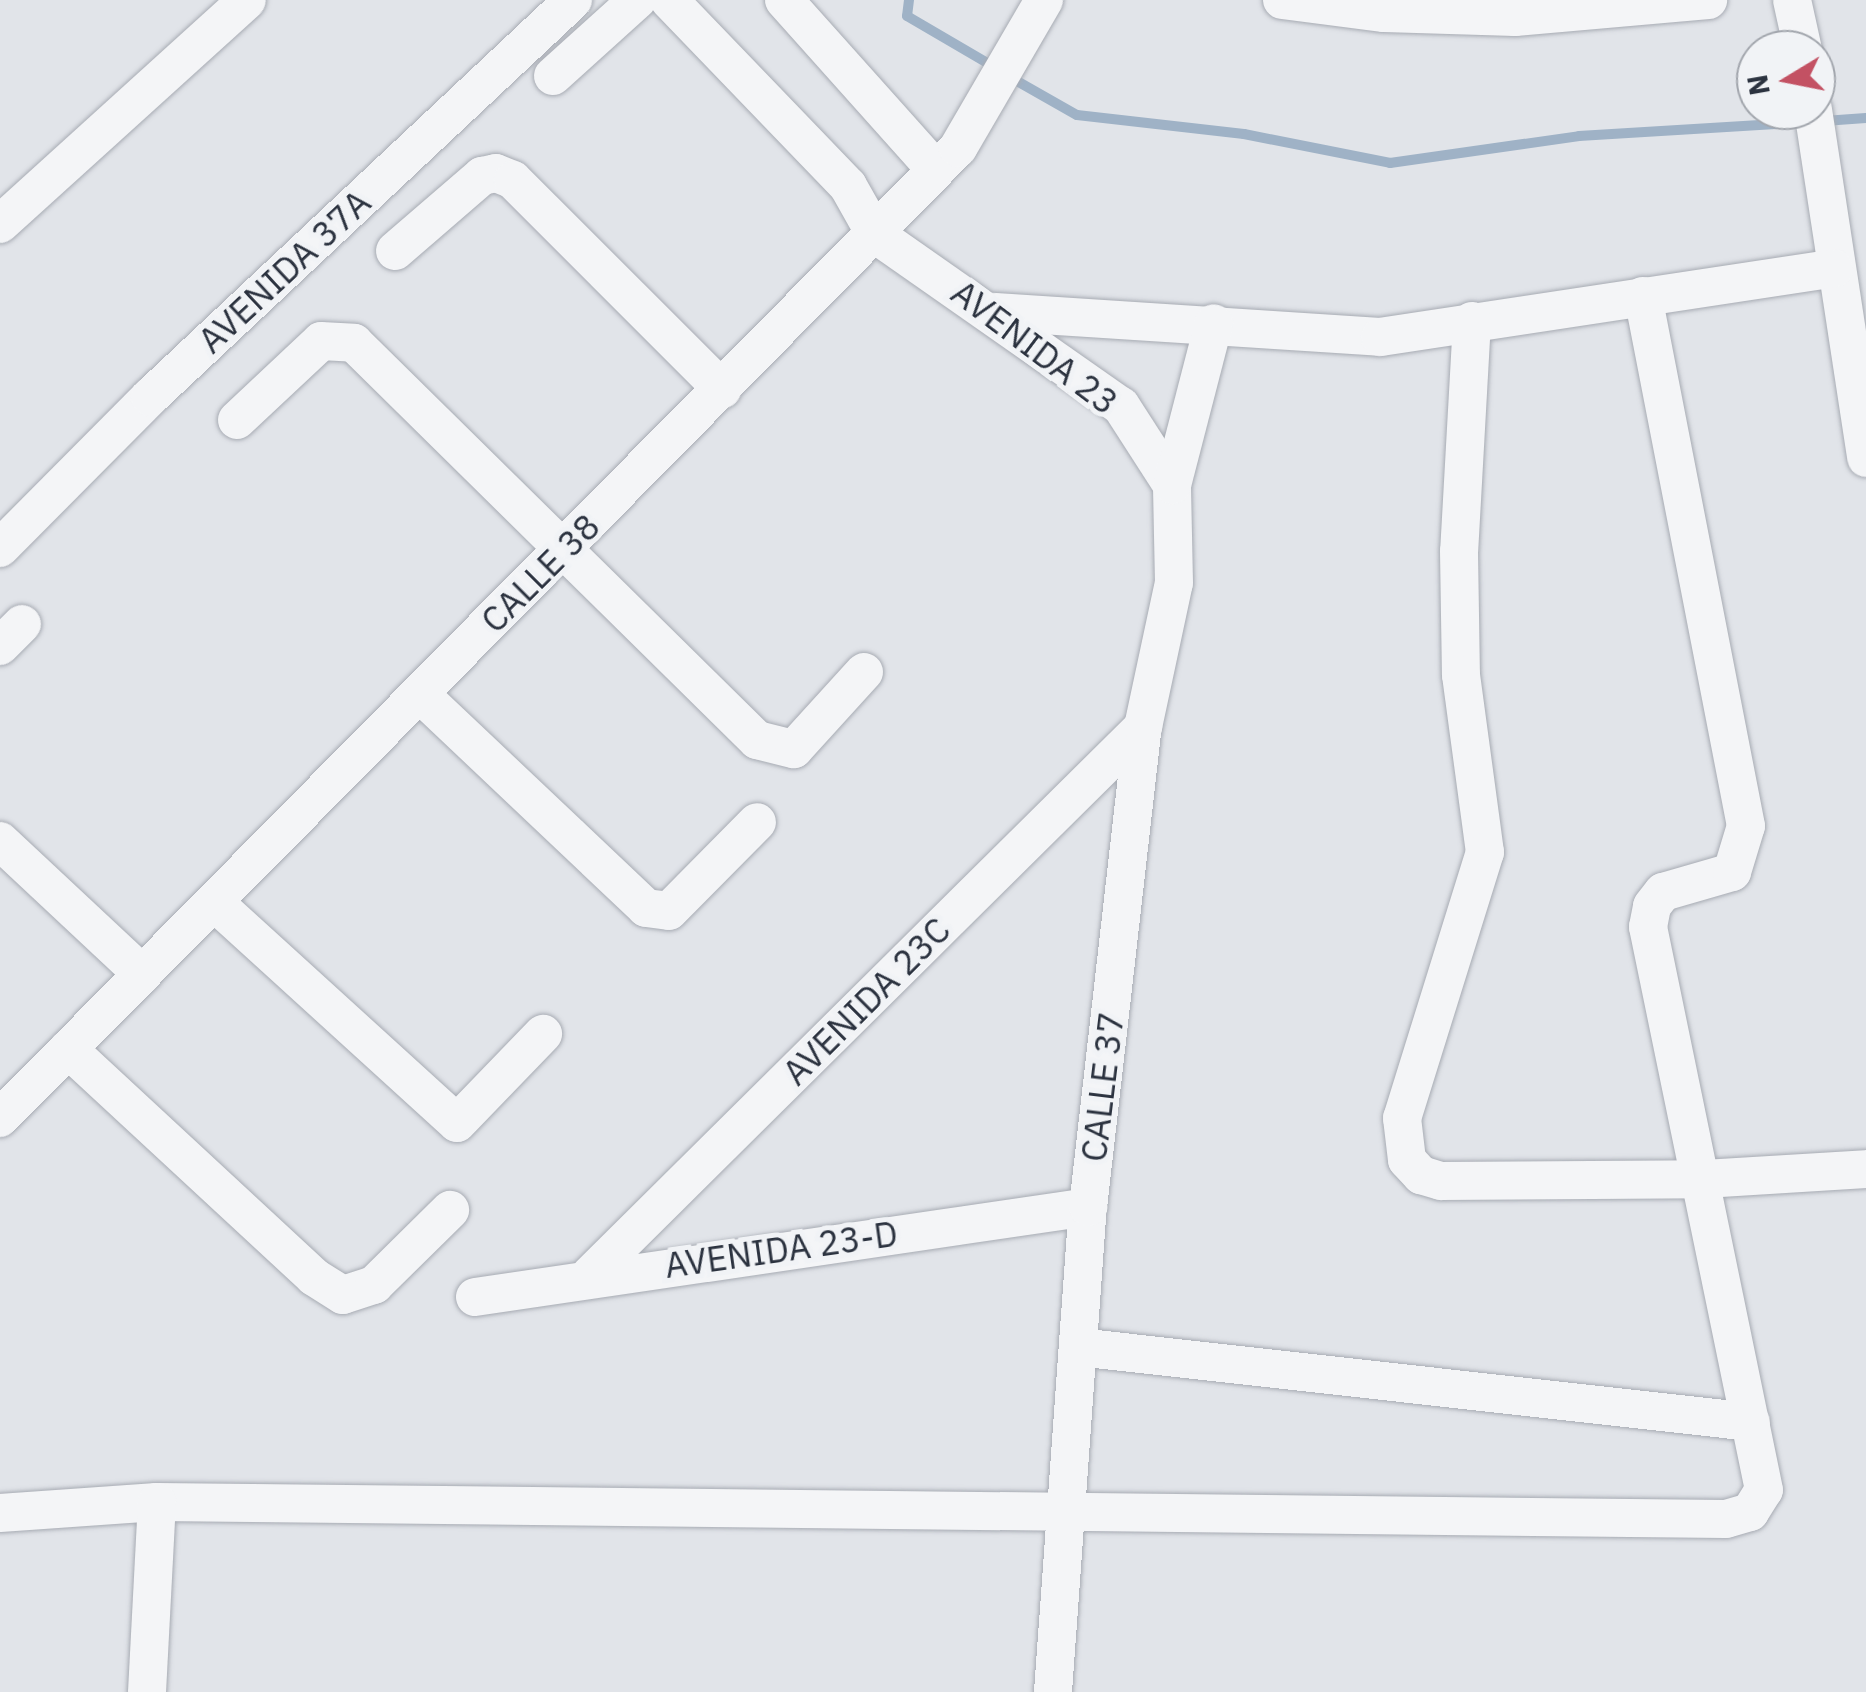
<!DOCTYPE html>
<html>
<head>
<meta charset="utf-8">
<style>
	body { margin:0 }
	#map { position:relative; width:1866px; height:1692px; overflow:hidden; background:#e1e4e9; font-family:"IBM Plex Sans",sans-serif }
	div>[style] { position:absolute }
	.stream>* { height:10px; margin:-5px; padding:0 5px; transform-origin:5px; border-radius:5px; background:#9fb2c6 }
	.roads { filter:drop-shadow(0 0 2px #a7abb3) drop-shadow(0 0 2px #a7abb3) }
	.minor>* { height:38px; margin:-19px; padding:0 19px; transform-origin:19px; border-radius:19px; background:#f4f5f7 }
	span { translate:-50% -50%; white-space:nowrap; text-align:center; line-height:1.15; -webkit-text-stroke:10px #f1f3f6; paint-order:stroke }
	.street-label { font-size:35px; color:#2b323f }
	.north { position:absolute; left:1736px; top:30px; width:100px; height:100px; box-sizing:border-box; background:#f1f3f6; border:2px solid #a2a6ad; border-radius:50%; rotate:260deg; font-size:28px; font-weight:700; line-height:40px; text-align:center; color:#2b323f }
	.north::after { content:''; display:block; margin:auto; width:35px; height:45px; background:#c35163; clip-path:polygon(50% 0,100% 100%,50% 72%,0 100%) }
</style>
</head>
<body>
<div id="map">
	<div class="stream">
		<i style="left:909px;top:0;width:16px;rotate:97deg"></i>
		<i style="left:907px;top:16px;width:103px;rotate:30.3deg"></i>
		<i style="left:1010px;top:77px;width:77px;rotate:29.6deg"></i>
		<i style="left:1077px;top:115px;width:168px;rotate:6.5deg"></i>
		<i style="left:1244px;top:134px;width:149px;rotate:11.2deg"></i>
		<i style="left:1390px;top:163px;width:191px;rotate:-8.1deg"></i>
		<i style="left:1579px;top:136px;width:228px;rotate:-3.5deg"></i>
		<i style="left:1824px;top:121px;width:42px;rotate:-4.1deg"></i>
	</div>
	<div class="roads">
		<div class="minor">
			<i style="left:669px;top:0;width:258px;rotate:46.1deg"></i>
			<i style="left:848px;top:186px;width:55px;rotate:60.6deg"></i>
			<i style="left:875px;top:234px;width:300px;rotate:35deg"></i>
			<i style="left:1121px;top:406px;width:94px;rotate:57.2deg"></i>
			<i style="left:784px;top:0;width:228px;rotate:48.2deg"></i>
			<i style="left:1282px;top:0;width:103px;rotate:7.3deg"></i>
			<i style="left:1384px;top:13px;width:131px;rotate:1.7deg"></i>
			<i style="left:1515px;top:17px;width:194px;rotate:-5deg"></i>
			<i style="left:1792px;top:0;width:51px;rotate:77.6deg"></i>
			<i style="left:553px;top:76px;width:113px;rotate:-42.1deg"></i>
			<i style="left:1813px;top:110px;width:352px;rotate:81.3deg"></i>
			<i style="left:0;top:224px;width:333px;rotate:-42.2deg"></i>
			<i style="left:395px;top:251px;width:115px;rotate:-40.8deg"></i>
			<i style="left:482px;top:176px;width:14px;rotate:-12deg"></i>
			<i style="left:496px;top:173px;width:18px;rotate:22deg"></i>
			<i style="left:513px;top:180px;width:296px;rotate:45deg"></i>
			<i style="left:995px;top:312px;width:386px;rotate:3.7deg"></i>
			<i style="left:1380px;top:337px;width:459px;rotate:-8.6deg"></i>
			<i style="left:1472px;top:321px;width:230px;rotate:93.2deg"></i>
			<i style="left:1459px;top:551px;width:124px;rotate:89.1deg"></i>
			<i style="left:1461px;top:675px;width:179px;rotate:82.3deg"></i>
			<i style="left:1485px;top:852px;width:279px;rotate:107.3deg"></i>
			<i style="left:1402px;top:1118px;width:42px;rotate:83.2deg"></i>
			<i style="left:1407px;top:1160px;width:21px;rotate:47deg"></i>
			<i style="left:1421px;top:1175px;width:21px;rotate:17deg"></i>
			<i style="left:1441px;top:1181px;width:263px;rotate:-0.4deg"></i>
			<i style="left:1704px;top:1179px;width:162px;rotate:-3.5deg"></i>
			<i style="left:237px;top:420px;width:115px;rotate:-43.2deg"></i>
			<i style="left:321px;top:341px;width:33px;rotate:3deg"></i>
			<i style="left:354px;top:343px;width:566px;rotate:44.57deg"></i>
			<i style="left:757px;top:740px;width:38px;rotate:14deg"></i>
			<i style="left:794px;top:749px;width:104px;rotate:-47.7deg"></i>
			<i style="left:0;top:548px;width:213px;rotate:-45.2deg"></i>
			<i style="left:150px;top:397px;width:580px;rotate:-43.18deg"></i>
			<i style="left:0;top:646px;width:31px;rotate:-45deg"></i>
			<i style="left:420px;top:694px;width:311px;rotate:43.4deg"></i>
			<i style="left:646px;top:908px;width:23px;rotate:7deg"></i>
			<i style="left:669px;top:911px;width:125px;rotate:-45.3deg"></i>
			<i style="left:0;top:841px;width:195px;rotate:43.1deg"></i>
			<i style="left:214px;top:902px;width:328px;rotate:42.3deg"></i>
			<i style="left:457px;top:1123px;width:124px;rotate:-46deg"></i>
			<i style="left:68px;top:1049px;width:335px;rotate:42.8deg"></i>
			<i style="left:314px;top:1277px;width:34px;rotate:32deg"></i>
			<i style="left:343px;top:1295px;width:33px;rotate:-18deg"></i>
			<i style="left:374px;top:1285px;width:107px;rotate:-44.6deg"></i>
			<i style="left:0;top:1118px;width:1363px;rotate:-45.36deg"></i>
			<i style="left:958px;top:148px;width:171px;rotate:-59.8deg"></i>
			<i style="left:590px;top:1275px;width:779px;rotate:-44.74deg"></i>
			<i style="left:475px;top:1297px;width:620px;rotate:-8.35deg"></i>
			<i style="left:1078px;top:1347px;width:677px;rotate:6.36deg"></i>
			<i style="left:0;top:1513px;width:157px;rotate:-4deg"></i>
			<i style="left:157px;top:1502px;width:1569px;rotate:0.62deg"></i>
			<i style="left:1726px;top:1519px;width:25px;rotate:-16deg"></i>
			<i style="left:1750px;top:1512px;width:26px;rotate:-58deg"></i>
			<i style="left:1764px;top:1490px;width:575px;rotate:-101.64deg"></i>
			<i style="left:1648px;top:927px;width:21px;rotate:-79deg"></i>
			<i style="left:1652px;top:906px;width:18px;rotate:-52deg"></i>
			<i style="left:1663px;top:892px;width:72px;rotate:-16.2deg"></i>
			<i style="left:1732px;top:872px;width:48px;rotate:-73.1deg"></i>
			<i style="left:1746px;top:826px;width:540px;rotate:-101deg"></i>
			<i style="left:147px;top:1692px;width:190px;rotate:-87deg"></i>
			<i style="left:1053px;top:1692px;width:486px;rotate:-85.9deg"></i>
			<i style="left:1088px;top:1207px;width:483px;rotate:-83.5deg"></i>
			<i style="left:1143px;top:727px;width:147px;rotate:-77.9deg"></i>
			<i style="left:1174px;top:583px;width:98px;rotate:-91.2deg"></i>
			<i style="left:1172px;top:485px;width:167px;rotate:-75.5deg"></i>
		</div>
	</div>
	<div class="street-label">
		<span style="left:284px;top:271px;rotate:-43deg">AVENIDA 37A</span>
		<span style="left:1035px;top:347px;rotate:37deg">AVENIDA 23</span>
		<span style="left:540px;top:573px;rotate:-45deg">CALLE 38</span>
		<span style="left:866px;top:1001px;rotate:-45deg">AVENIDA 23C</span>
		<span style="left:1102px;top:1087px;rotate:-83deg">CALLE 37</span>
		<span style="left:781px;top:1249px;rotate:-8deg">AVENIDA 23-D</span>
	</div>
	<div class="north">N</div>
</div>
</body>
</html>
